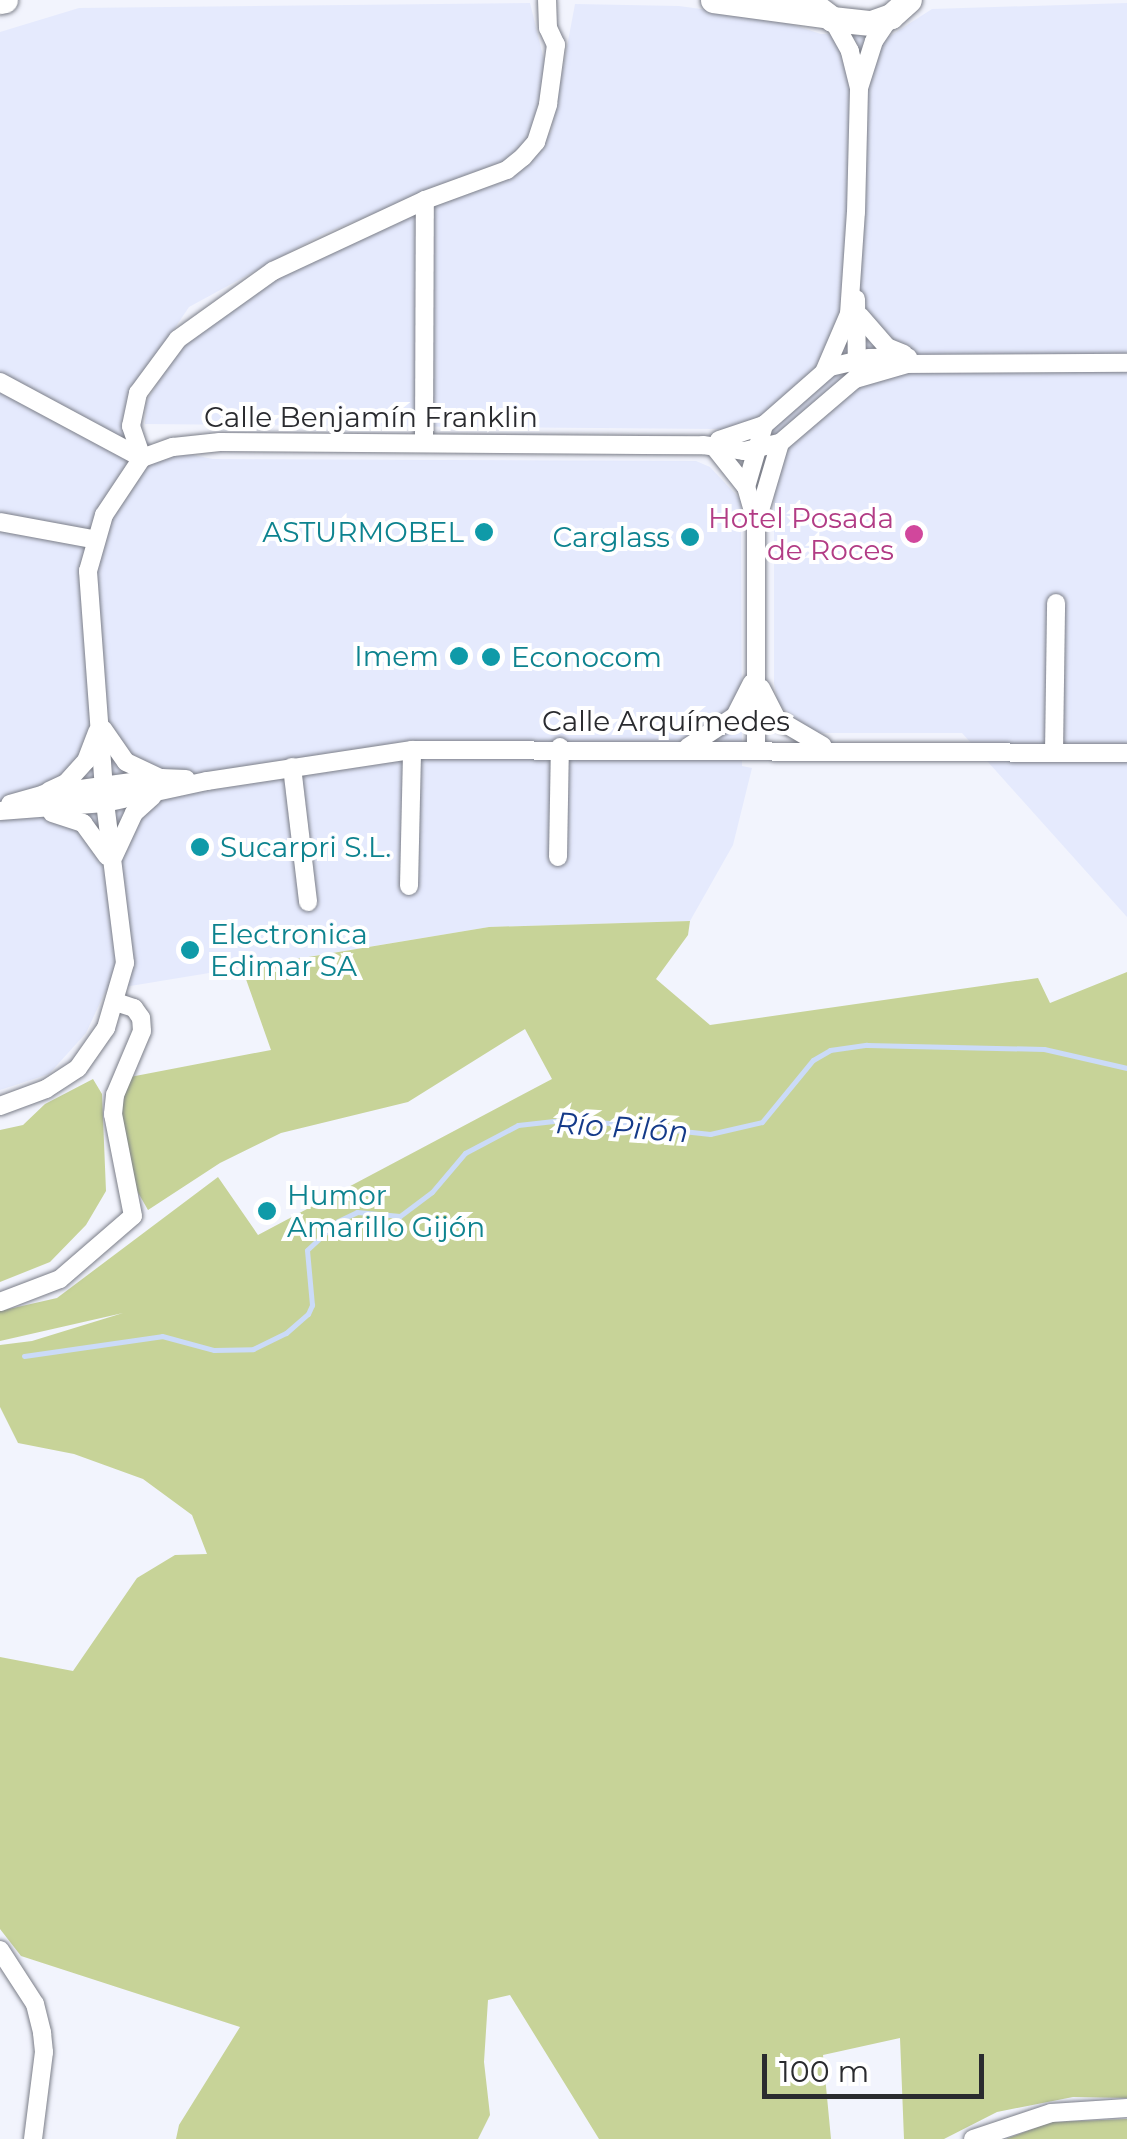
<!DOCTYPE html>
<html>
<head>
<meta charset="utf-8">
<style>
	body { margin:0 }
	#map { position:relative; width:1127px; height:2139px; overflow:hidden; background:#f2f4fd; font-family:Montserrat,sans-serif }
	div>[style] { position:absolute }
	.built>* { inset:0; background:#e5eafd }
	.green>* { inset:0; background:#c7d398 }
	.stream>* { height:5px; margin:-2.5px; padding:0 2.5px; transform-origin:2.5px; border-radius:2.5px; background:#cbdbf8 }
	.roads { filter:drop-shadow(0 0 2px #7b7e88) drop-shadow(0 0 2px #7b7e88) }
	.minor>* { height:18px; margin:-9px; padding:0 9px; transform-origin:9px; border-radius:9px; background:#fff }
	.highway>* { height:25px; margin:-12.5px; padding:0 12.5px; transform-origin:12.5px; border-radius:12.5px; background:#fff }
	.dots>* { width:28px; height:28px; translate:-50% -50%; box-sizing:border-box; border:5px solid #fff; border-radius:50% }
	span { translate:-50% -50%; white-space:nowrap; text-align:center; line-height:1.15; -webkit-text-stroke:8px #fff; paint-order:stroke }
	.street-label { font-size:28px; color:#2a2b2f }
	.hotel-label { font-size:28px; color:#b23c85 }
	.right { translate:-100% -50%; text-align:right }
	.culture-label { font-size:28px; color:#0d838f }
	.left { translate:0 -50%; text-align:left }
	.water-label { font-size:30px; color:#143a89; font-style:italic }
	.scale { position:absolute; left:762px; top:2054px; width:222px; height:45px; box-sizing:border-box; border:5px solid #2a2b2f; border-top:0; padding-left:12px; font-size:30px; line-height:35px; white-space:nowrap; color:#2a2b2f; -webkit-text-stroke:8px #fff; paint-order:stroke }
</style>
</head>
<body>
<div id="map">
	<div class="built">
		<i style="clip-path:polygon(530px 3px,545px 64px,533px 136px,510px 159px,323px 234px,189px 307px,129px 396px,141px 435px,153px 447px,213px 459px,696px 461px,710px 467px,741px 500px,742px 766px,752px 768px,733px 845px,690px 921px,489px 927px,106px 990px,86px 1033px,49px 1074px,0 1090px,0 32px,79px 8px)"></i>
		<i style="clip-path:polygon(1127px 3px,1127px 917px,962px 733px,811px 733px,778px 704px,774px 683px,774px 494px,722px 429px,145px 424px,146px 402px,177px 351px,267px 281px,358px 233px,515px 172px,551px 132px,575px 4px,679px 6px,775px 19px,821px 34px,890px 36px,932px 9px)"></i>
	</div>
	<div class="green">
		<i style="clip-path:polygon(690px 921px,688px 935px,656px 979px,710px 1025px,1038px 978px,1050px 1003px,1127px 972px,1127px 2098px,1073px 2097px,997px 2112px,944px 2139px,904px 2139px,900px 2038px,823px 2055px,831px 2139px,599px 2139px,510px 1995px,488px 2000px,484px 2062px,490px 2115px,478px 2139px,176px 2139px,179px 2125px,240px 2027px,21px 1956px,0 1929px,0 1657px,73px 1671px,137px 1578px,175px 1555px,207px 1554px,192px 1515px,143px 1479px,74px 1454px,18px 1443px,0 1407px,0 1345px,32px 1341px,123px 1313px,0 1341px,0 1311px,57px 1298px,218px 1177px,258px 1235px,552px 1079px,525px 1029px,408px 1102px,281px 1133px,220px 1163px,148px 1210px,136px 1189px,124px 1141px,121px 1107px,130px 1077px,271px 1050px,242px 968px,489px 927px)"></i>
		<i style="clip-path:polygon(93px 1079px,102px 1094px,106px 1191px,86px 1225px,50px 1262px,0 1282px,0 1130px,23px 1125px,45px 1104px)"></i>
		<i style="clip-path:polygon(1127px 2119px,1127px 2139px,1006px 2139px,1051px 2122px)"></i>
	</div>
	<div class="stream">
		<i style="left:24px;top:1356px;width:139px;rotate:-8.2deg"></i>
		<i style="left:162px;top:1336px;width:54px;rotate:15.1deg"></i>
		<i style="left:214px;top:1350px;width:39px;rotate:-1deg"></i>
		<i style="left:253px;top:1349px;width:37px;rotate:-26deg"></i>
		<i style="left:286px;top:1333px;width:29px;rotate:-41deg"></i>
		<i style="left:308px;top:1314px;width:10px;rotate:-66deg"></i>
		<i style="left:312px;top:1305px;width:55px;rotate:-95.2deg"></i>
		<i style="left:307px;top:1250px;width:42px;rotate:-43.1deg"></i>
		<i style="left:338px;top:1221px;width:21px;rotate:-25deg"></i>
		<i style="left:357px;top:1212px;width:43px;rotate:5.3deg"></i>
		<i style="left:400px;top:1216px;width:40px;rotate:-37deg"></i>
		<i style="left:432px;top:1192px;width:51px;rotate:-49.8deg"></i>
		<i style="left:465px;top:1153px;width:60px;rotate:-27.8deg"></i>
		<i style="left:518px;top:1125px;width:54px;rotate:-6.3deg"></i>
		<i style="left:572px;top:1119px;width:139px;rotate:6.2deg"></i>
		<i style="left:710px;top:1134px;width:53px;rotate:-13deg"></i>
		<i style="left:762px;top:1122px;width:80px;rotate:-50.6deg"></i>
		<i style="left:813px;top:1060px;width:20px;rotate:-30deg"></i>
		<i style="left:830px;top:1050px;width:37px;rotate:-8deg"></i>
		<i style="left:867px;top:1045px;width:177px;rotate:1.3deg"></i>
		<i style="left:1044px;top:1049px;width:85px;rotate:12.9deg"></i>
	</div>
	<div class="roads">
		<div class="minor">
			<i style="left:859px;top:88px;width:49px;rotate:-72.3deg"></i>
			<i style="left:874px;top:41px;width:30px;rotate:-56deg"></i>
			<i style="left:856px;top:299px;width:68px;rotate:89.2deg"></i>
			<i style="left:860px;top:316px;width:41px;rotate:48.9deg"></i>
			<i style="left:887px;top:347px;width:18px;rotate:22deg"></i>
			<i style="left:824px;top:372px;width:63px;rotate:-66.7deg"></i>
			<i style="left:849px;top:314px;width:102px;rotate:-86.1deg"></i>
			<i style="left:856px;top:212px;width:124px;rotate:-88.6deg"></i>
			<i style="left:859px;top:88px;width:38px;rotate:-104deg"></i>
			<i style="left:850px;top:51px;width:37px;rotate:-119deg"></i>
			<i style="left:0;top:382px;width:161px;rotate:28.2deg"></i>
			<i style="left:719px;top:440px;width:47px;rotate:-18.4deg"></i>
			<i style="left:424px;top:443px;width:243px;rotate:-89.8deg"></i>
			<i style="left:715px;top:448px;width:50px;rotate:51.5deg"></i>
			<i style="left:142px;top:458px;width:34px;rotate:-109deg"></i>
			<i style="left:131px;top:426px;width:34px;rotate:-78deg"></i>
			<i style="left:138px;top:393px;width:67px;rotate:-53.5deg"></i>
			<i style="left:178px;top:339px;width:117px;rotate:-35.6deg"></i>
			<i style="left:273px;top:271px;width:168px;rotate:-25deg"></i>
			<i style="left:425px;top:200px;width:87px;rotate:-20.1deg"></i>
			<i style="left:507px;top:170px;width:21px;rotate:-39deg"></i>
			<i style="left:523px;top:157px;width:20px;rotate:-49deg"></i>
			<i style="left:536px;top:142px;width:40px;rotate:-72deg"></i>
			<i style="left:548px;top:104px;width:60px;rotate:-82.3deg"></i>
			<i style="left:556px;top:45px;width:19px;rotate:-115deg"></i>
			<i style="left:548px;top:28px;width:28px;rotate:-92deg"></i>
			<i style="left:755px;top:518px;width:32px;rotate:-106deg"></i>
			<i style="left:746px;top:487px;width:65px;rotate:-73.8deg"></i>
			<i style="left:764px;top:425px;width:88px;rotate:-41.3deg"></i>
			<i style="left:830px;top:367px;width:40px;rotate:-13deg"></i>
			<i style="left:869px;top:358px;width:39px;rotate:-1deg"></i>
			<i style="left:0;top:522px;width:95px;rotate:10.4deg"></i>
			<i style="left:761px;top:688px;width:35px;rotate:63deg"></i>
			<i style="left:777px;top:719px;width:53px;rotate:30.4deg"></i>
			<i style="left:103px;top:729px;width:40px;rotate:55.1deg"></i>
			<i style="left:126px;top:762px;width:38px;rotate:25deg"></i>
			<i style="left:688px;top:747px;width:56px;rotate:-33.4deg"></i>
			<i style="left:735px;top:716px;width:37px;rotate:-63deg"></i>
			<i style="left:756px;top:749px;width:225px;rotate:-90deg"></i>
			<i style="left:756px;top:524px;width:84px;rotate:-73.5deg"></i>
			<i style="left:780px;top:443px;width:99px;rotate:-40.5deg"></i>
			<i style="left:855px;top:379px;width:54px;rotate:-16.1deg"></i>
			<i style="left:907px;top:364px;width:220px;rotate:-0.3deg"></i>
			<i style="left:1054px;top:753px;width:150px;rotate:-89.2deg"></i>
			<i style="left:292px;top:767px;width:136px;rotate:83.2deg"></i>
			<i style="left:49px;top:791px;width:19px;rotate:-25deg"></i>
			<i style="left:66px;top:783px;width:30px;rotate:-48deg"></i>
			<i style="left:86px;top:761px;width:31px;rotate:-69deg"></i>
			<i style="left:10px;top:804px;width:35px;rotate:-16deg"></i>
			<i style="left:44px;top:794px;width:118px;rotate:-7.8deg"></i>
			<i style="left:161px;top:778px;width:25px;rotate:2deg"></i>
			<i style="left:0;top:811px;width:105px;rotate:-4.4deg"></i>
			<i style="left:105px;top:803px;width:104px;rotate:-12.2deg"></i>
			<i style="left:207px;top:781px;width:207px;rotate:-8.6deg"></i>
			<i style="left:412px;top:750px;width:715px;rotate:0.24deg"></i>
			<i style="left:52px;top:813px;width:33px;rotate:18deg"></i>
			<i style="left:83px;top:823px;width:41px;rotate:54deg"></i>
			<i style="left:114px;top:856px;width:47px;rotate:-65.1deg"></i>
			<i style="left:134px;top:813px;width:25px;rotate:-42deg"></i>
			<i style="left:558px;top:857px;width:110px;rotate:-89deg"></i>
			<i style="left:409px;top:886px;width:136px;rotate:-88.7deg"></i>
			<i style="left:0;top:1106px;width:49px;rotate:-20.3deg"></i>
			<i style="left:46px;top:1089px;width:38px;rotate:-33deg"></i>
			<i style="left:78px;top:1068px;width:49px;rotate:-55deg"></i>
			<i style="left:106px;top:1028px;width:68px;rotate:-73.7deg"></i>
			<i style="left:125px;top:963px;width:161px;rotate:-97.1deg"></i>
			<i style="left:105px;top:803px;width:233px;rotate:-94.2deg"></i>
			<i style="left:88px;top:571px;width:58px;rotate:-74.1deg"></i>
			<i style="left:104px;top:515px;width:69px;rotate:-56.3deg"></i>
			<i style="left:142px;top:458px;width:33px;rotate:-20deg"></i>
			<i style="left:173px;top:447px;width:47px;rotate:-6.1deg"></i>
			<i style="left:220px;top:442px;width:483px;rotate:0.4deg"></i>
			<i style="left:703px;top:445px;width:41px;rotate:8.3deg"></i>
			<i style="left:744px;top:451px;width:37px;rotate:-13deg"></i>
			<i style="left:0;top:1302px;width:64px;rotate:-21deg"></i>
			<i style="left:60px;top:1279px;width:96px;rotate:-40.8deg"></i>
			<i style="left:133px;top:1216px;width:104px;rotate:-101.1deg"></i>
			<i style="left:113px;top:1114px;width:19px;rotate:-84deg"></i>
			<i style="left:115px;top:1095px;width:69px;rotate:-67.1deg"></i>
			<i style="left:142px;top:1031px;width:13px;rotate:-94deg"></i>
			<i style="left:141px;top:1018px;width:12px;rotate:-125deg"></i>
			<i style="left:134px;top:1008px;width:19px;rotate:-162deg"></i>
			<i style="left:0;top:1950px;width:64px;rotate:57.1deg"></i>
			<i style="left:35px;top:2004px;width:30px;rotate:76deg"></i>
			<i style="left:42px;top:2033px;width:19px;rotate:84deg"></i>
			<i style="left:44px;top:2052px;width:88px;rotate:97.2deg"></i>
			<i style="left:973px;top:2139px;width:82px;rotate:-18.4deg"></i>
			<i style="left:1051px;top:2113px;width:76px;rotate:-3.8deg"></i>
		</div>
		<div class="highway">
			<i style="left:713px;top:0;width:112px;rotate:7.7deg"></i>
			<i style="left:807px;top:0;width:31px;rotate:37deg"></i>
			<i style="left:832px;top:19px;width:39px;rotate:6deg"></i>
			<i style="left:871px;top:23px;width:21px;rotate:-19deg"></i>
			<i style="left:891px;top:16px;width:24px;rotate:-42deg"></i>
			<i style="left:0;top:1px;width:5px;rotate:-11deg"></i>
		</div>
	</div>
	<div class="dots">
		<i style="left:484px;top:532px;background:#0f9aa8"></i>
		<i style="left:914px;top:534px;background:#d1479c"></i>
		<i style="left:690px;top:537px;background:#0f9aa8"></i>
		<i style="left:459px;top:656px;background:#0f9aa8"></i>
		<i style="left:491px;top:657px;background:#0f9aa8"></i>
		<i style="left:200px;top:847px;background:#0f9aa8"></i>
		<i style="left:190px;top:950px;background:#0f9aa8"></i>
		<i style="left:267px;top:1211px;background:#0f9aa8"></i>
	</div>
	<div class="street-label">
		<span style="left:371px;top:417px">Calle Benjamín Franklin</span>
		<span style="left:666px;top:721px">Calle Arquímedes</span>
	</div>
	<div class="hotel-label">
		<span class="right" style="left:894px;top:534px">Hotel Posada<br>de Roces</span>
	</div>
	<div class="culture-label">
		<span class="right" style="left:464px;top:532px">ASTURMOBEL</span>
		<span class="right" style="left:670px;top:537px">Carglass</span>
		<span class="right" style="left:439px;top:656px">Imem</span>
		<span class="left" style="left:511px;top:657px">Econocom</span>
		<span class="left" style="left:220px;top:847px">Sucarpri S.L.</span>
		<span class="left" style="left:210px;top:950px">Electronica<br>Edimar SA</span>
		<span class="left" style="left:287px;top:1211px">Humor<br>Amarillo Gijón</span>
	</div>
	<div class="water-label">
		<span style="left:622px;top:1128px;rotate:4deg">Río Pilón</span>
	</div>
	<div class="scale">100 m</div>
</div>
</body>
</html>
